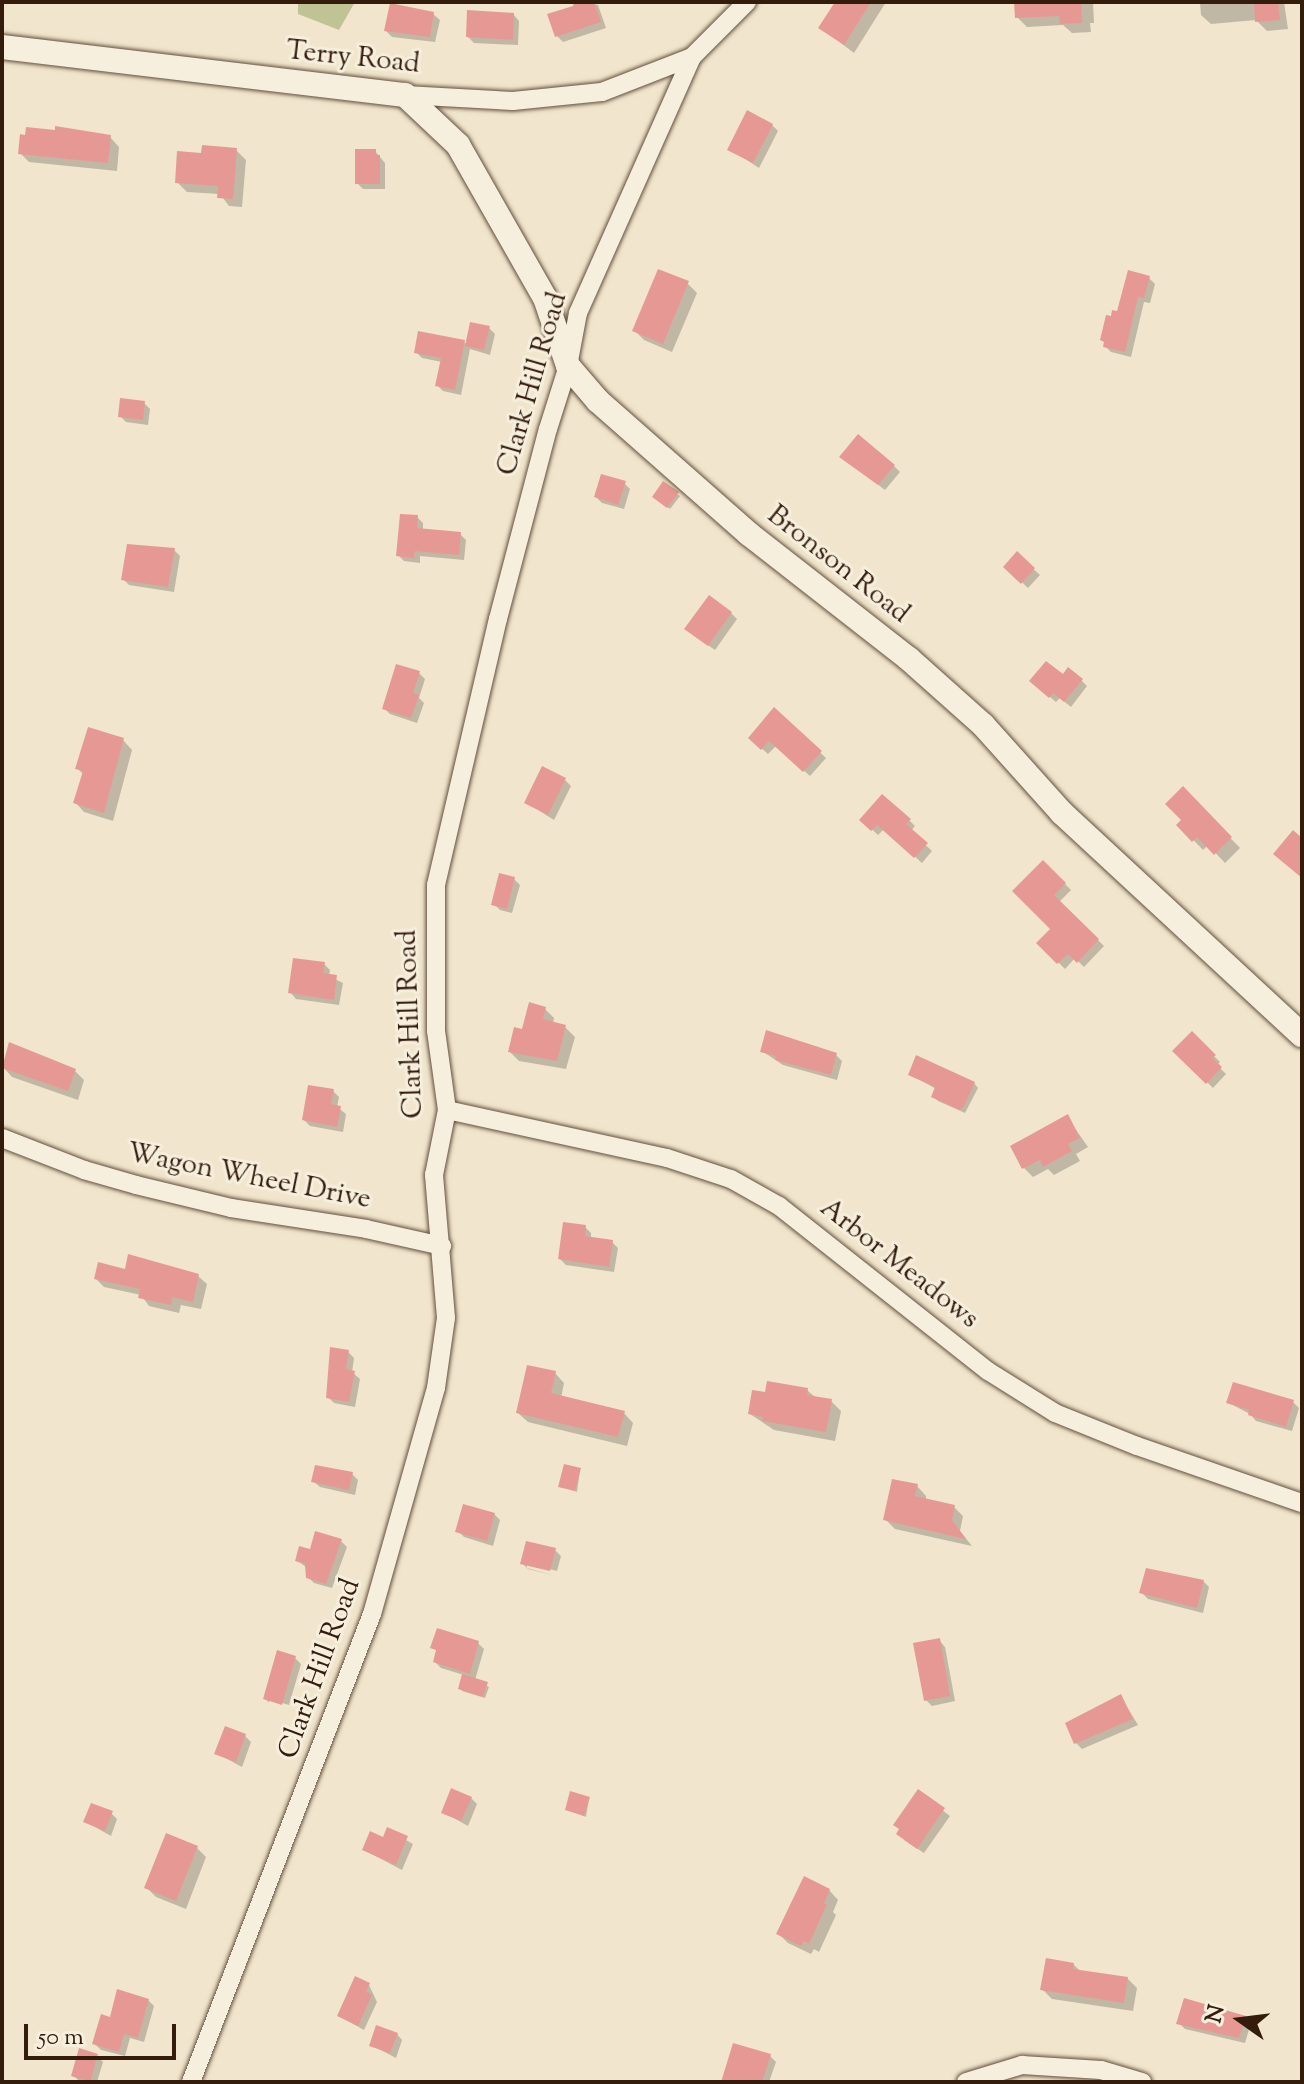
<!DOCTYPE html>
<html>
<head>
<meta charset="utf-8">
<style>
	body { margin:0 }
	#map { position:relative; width:1304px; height:2084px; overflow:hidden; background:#f1e6cd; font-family:"Sorts Mill Goudy",serif }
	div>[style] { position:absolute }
	.green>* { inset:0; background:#c0c394 }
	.shadow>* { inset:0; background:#0003 }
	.building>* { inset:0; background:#e69994 }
	.roads { filter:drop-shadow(0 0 2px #634e3d) drop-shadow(0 0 2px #634e3d) }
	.minor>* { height:18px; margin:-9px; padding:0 9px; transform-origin:9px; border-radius:9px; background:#f6efde }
	.tertiary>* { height:24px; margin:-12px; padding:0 12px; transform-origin:12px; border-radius:12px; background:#f6efde }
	span { translate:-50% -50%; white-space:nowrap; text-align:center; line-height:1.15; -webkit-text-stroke:6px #f6efde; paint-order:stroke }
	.street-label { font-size:28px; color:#341c0d }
	.frame { position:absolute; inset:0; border:4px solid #341c0d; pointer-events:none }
	.north { position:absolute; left:1200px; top:1980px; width:80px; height:80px; -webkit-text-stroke:6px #f6efde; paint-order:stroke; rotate:284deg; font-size:22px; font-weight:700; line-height:32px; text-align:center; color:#341c0d }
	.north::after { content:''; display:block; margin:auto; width:28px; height:36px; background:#341c0d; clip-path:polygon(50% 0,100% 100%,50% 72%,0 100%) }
	.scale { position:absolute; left:24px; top:2024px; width:152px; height:36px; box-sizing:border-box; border:4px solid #341c0d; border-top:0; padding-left:10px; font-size:24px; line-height:28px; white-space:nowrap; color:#341c0d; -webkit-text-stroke:6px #f6efde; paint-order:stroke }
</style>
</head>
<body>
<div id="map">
	<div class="green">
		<i style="clip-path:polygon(298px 2px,355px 2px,339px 30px,298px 14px)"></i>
	</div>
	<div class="shadow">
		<i style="clip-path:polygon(584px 2px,598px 5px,606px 28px,563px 42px,557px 36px)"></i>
		<i style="clip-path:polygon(837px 2px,886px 2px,854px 53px,821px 28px)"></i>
		<i style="clip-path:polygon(1016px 2px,1093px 2px,1094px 23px,1090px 23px,1091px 32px,1072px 33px,1063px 25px,1027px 27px,1017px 17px)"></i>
		<i style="clip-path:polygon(1200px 2px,1284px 2px,1288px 29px,1267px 31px,1256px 20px,1211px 24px,1201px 15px)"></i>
		<i style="clip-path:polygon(433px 14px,440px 20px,435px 42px,392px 37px,386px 31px)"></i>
		<i style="clip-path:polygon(513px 14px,519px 21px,518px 45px,474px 43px,468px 37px)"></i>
		<i style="clip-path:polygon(772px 125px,778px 131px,759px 168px,730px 149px)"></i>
		<i style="clip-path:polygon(110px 137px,119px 147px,117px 171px,29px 162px,20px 153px)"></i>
		<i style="clip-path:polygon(236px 150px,246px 160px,242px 207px,229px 206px,220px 194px,187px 192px,177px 182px,203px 155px)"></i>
		<i style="clip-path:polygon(375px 151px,385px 163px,385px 189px,363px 189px,357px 183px)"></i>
		<i style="clip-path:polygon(1149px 278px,1155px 284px,1150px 303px,1144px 302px,1131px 357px,1111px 352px,1105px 346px,1119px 314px)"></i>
		<i style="clip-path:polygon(687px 283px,697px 293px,672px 352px,644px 340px,634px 330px)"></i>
		<i style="clip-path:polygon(489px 328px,495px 334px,490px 355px,470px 349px,461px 395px,443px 391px,437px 385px,442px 362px,422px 358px,416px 352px,464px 342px,467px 345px)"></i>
		<i style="clip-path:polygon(144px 403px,150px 409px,148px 425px,126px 422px,120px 416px)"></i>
		<i style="clip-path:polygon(841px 457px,894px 466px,900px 472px,885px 490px)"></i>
		<i style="clip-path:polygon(624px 483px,630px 489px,624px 509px,602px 503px,596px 497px)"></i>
		<i style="clip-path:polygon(677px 494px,680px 496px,670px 509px,657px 499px)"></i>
		<i style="clip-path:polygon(417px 517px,423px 523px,423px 530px,460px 534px,466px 540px,464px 560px,420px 556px,420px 563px,404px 561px,398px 555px)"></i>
		<i style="clip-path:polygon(174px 550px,180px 556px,174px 592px,129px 585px,123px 579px)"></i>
		<i style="clip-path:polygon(1017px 554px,1040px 575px,1028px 588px,1006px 567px)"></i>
		<i style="clip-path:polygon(731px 613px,737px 619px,715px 650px,693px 635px)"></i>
		<i style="clip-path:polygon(419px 673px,425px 679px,419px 698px,424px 703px,417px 723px,390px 714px,384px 708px)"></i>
		<i style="clip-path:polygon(1063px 677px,1081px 680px,1087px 686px,1071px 707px,1060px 698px,1056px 702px,1038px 687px)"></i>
		<i style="clip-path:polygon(774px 710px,826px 758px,810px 776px,776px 746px,768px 754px,750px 738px)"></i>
		<i style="clip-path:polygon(123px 740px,132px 750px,113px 821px,84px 812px,75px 802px,84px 775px,77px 768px)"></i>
		<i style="clip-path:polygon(565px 780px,571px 786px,554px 820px,527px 803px)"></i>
		<i style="clip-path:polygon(1183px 789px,1240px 848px,1225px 863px,1208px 845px,1203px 850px,1179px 825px,1184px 820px)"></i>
		<i style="clip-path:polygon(862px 820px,909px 820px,915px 826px,911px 831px,932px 851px,922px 863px,884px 829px,878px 835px)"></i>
		<i style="clip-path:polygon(1043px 862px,1071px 890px,1059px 902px,1104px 946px,1084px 967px,1075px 958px,1065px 969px,1039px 943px,1053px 929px)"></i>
		<i style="clip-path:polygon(514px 879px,520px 885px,512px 913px,500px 910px,494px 904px)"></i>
		<i style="clip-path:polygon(324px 964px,330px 970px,329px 976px,343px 983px,339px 1005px,296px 999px,290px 992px)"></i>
		<i style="clip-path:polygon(545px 1009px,554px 1018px,553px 1024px,565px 1027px,575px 1037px,566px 1069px,519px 1061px,510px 1052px)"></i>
		<i style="clip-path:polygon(1192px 1034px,1220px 1062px,1217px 1065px,1226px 1074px,1213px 1088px,1175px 1051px)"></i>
		<i style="clip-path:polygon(762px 1051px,836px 1055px,842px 1061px,837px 1080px,783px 1065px)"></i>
		<i style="clip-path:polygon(3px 1067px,75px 1071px,84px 1080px,78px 1100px,12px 1077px)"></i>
		<i style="clip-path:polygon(910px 1074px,974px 1083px,978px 1088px,965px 1113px,938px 1101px,933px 1096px,936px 1089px)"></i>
		<i style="clip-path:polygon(333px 1091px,339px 1097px,337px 1107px,346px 1114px,343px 1132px,310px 1126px,304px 1120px)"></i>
		<i style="clip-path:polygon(1067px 1117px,1088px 1147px,1076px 1154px,1080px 1161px,1054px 1175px,1048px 1169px,1033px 1177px,1024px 1168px)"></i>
		<i style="clip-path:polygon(585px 1227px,591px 1233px,591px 1239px,612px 1242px,618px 1248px,614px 1272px,566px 1265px,560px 1259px)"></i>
		<i style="clip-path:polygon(126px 1271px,198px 1276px,207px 1284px,201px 1309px,181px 1305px,179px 1313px,149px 1306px,141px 1295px,104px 1287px,96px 1279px)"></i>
		<i style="clip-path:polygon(348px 1352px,354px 1358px,352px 1372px,360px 1379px,355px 1407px,334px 1403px,328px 1397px)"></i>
		<i style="clip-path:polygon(555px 1373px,564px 1383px,561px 1398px,624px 1413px,633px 1423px,627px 1446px,528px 1422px,518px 1413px)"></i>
		<i style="clip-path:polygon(807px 1390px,816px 1398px,831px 1401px,841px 1411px,835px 1441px,774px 1430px,750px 1414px)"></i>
		<i style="clip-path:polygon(1293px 1402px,1299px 1408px,1292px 1431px,1256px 1421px,1250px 1414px,1229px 1403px)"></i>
		<i style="clip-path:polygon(580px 1470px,577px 1492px,560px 1486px)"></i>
		<i style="clip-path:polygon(352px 1474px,358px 1480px,355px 1495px,320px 1487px,313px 1481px)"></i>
		<i style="clip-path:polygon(917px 1486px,926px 1496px,926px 1501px,954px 1507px,963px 1516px,960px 1531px,972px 1546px,895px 1529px,885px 1519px)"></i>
		<i style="clip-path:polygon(494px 1514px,500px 1520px,493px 1546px,464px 1537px,458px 1531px)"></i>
		<i style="clip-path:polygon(316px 1533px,341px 1541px,347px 1547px,332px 1588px,314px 1583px,308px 1577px,307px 1568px,297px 1560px,311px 1552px)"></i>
		<i style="clip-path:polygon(555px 1550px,561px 1556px,557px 1571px,527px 1563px,527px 1568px,556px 1576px,528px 1569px,522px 1563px)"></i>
		<i style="clip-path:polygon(1203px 1581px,1209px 1587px,1203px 1613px,1148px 1599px,1142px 1593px)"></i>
		<i style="clip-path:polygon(939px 1640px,945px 1647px,955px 1701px,932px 1706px,926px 1700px)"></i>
		<i style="clip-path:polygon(478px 1643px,484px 1649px,475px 1680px,489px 1687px,485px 1698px,462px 1691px,464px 1675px,441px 1668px,435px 1662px,438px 1652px,433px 1647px)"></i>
		<i style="clip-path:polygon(295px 1658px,301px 1664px,289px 1705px,269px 1699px,269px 1703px,265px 1698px)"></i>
		<i style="clip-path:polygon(1121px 1697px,1138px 1725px,1082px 1749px,1076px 1743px)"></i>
		<i style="clip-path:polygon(245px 1736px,251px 1742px,242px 1767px,216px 1753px)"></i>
		<i style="clip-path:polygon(918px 1792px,950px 1816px,924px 1853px,904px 1840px)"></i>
		<i style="clip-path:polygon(471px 1798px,477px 1804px,468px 1826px,443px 1812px)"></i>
		<i style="clip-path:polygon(589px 1799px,586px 1817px,567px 1809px)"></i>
		<i style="clip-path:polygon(111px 1813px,117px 1819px,111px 1836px,86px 1822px)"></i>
		<i style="clip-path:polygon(388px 1830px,413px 1844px,402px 1870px,364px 1850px,384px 1839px)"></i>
		<i style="clip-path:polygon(197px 1848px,206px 1857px,186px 1909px,156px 1897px,147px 1888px)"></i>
		<i style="clip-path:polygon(829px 1890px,838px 1900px,833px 1912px,836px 1915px,819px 1952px,814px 1949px,811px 1954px,788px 1943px,779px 1934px)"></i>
		<i style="clip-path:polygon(1073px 1964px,1081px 1972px,1127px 1978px,1137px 1988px,1133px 2011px,1052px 1999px,1043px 1990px)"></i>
		<i style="clip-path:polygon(369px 1985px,377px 2002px,364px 2030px,339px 2016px)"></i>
		<i style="clip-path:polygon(148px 2000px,154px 2006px,144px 2042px,130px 2038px,125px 2056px,101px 2050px,95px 2044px,111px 2020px)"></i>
		<i style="clip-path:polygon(1245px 2017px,1251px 2023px,1245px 2043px,1185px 2029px,1179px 2023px)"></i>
		<i style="clip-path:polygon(397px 2034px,402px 2040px,396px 2058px,371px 2045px)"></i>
		<i style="clip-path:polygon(97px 2056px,103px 2062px,97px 2082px,79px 2081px,73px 2075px)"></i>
		<i style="clip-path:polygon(770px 2056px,776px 2062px,769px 2082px,724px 2082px)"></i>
	</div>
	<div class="building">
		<i style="clip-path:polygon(574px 2px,594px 2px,601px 22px,555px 37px,547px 14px,573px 6px)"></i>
		<i style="clip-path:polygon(835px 2px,871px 2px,844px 45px,818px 28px)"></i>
		<i style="clip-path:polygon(1014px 2px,1081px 2px,1082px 23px,1060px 24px,1059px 16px,1015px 18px)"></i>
		<i style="clip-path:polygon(1254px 2px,1278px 2px,1280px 20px,1255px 22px)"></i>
		<i style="clip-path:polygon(390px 3px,434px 12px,430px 37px,384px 31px)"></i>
		<i style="clip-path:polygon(467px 10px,514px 13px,513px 40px,466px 37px)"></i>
		<i style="clip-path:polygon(747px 110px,773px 124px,753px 163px,727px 150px)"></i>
		<i style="clip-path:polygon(55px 126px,111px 135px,108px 163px,18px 154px,20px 134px,25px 135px,26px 127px,55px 130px)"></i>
		<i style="clip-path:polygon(202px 145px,237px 148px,233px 199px,217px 198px,218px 186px,175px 183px,177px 151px,201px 153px)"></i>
		<i style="clip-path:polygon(355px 149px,376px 149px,376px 155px,380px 155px,380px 184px,355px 184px)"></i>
		<i style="clip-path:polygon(658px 269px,689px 281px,663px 344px,632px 331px)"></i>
		<i style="clip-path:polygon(1128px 270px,1150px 276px,1144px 298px,1138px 297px,1125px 352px,1103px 347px,1104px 342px,1100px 340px,1106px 315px,1111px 316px,1112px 310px,1117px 311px)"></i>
		<i style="clip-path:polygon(470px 322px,490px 326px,484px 350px,465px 346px)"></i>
		<i style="clip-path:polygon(418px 331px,465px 340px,455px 390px,435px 386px,441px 358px,414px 353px)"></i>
		<i style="clip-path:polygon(120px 398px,145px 401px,143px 420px,118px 417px)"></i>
		<i style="clip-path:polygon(858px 434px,895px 465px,878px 485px,839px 457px)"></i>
		<i style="clip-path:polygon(601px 474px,626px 481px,618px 505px,594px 497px)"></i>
		<i style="clip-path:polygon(663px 481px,679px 492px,667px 508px,652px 497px)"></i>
		<i style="clip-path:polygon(400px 514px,418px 515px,417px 528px,461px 532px,459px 555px,415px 551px,414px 558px,396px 556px)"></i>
		<i style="clip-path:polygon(127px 544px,175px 548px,168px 587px,121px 580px)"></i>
		<i style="clip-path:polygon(1017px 551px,1035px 568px,1021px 584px,1003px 567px)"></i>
		<i style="clip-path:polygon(709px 595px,732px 612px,708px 646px,684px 629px)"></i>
		<i style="clip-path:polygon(1046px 661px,1063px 674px,1068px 667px,1083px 679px,1064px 702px,1053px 693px,1049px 698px,1029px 681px)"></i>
		<i style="clip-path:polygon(396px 664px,420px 671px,413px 693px,419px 695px,411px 718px,382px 709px)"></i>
		<i style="clip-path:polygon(774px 707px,822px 751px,803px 772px,769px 741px,761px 750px,748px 738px)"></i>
		<i style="clip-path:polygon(88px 727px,124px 738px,104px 813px,73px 803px,83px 771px,75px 769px)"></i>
		<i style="clip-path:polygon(542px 766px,566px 778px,548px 815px,524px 803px)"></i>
		<i style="clip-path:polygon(1183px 786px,1232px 837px,1214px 855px,1197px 837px,1192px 842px,1176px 825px,1181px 820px,1165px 804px)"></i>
		<i style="clip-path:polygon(882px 794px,911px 819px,906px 824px,928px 843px,914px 858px,877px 825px,871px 831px,859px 820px)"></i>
		<i style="clip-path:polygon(1293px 830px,1302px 838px,1302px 878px,1273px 854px)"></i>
		<i style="clip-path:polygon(1043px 860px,1066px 883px,1054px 895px,1099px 939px,1077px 963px,1068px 954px,1057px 964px,1036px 943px,1050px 929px,1012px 891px)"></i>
		<i style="clip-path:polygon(499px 873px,515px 877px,507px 909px,491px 905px)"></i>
		<i style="clip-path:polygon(293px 958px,325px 962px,323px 973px,337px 975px,334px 1000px,288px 993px)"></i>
		<i style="clip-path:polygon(529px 1002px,546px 1007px,543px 1019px,566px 1025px,557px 1061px,508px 1052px,514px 1027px,522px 1029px)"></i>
		<i style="clip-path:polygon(766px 1030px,837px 1053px,831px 1075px,775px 1060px,776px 1056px,760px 1052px)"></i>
		<i style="clip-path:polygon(1192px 1031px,1216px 1055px,1212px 1058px,1222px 1067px,1206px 1084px,1172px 1051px)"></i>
		<i style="clip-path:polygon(9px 1042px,76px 1069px,68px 1091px,2px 1068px)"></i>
		<i style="clip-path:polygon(916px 1055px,975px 1082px,964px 1106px,960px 1110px,931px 1097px,935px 1087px,908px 1075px)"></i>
		<i style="clip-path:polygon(308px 1085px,334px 1089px,331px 1104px,341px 1106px,337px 1127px,302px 1120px)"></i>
		<i style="clip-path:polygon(1068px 1114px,1080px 1138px,1068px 1144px,1072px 1151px,1043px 1167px,1040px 1160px,1022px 1169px,1010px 1146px)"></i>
		<i style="clip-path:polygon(563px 1222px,586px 1225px,585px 1236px,613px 1240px,609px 1267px,558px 1259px)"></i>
		<i style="clip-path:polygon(128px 1254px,199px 1274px,193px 1302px,172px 1297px,171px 1305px,138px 1298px,140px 1289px,94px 1279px,98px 1262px,125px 1269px)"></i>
		<i style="clip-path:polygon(330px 1347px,349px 1350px,346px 1369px,355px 1371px,349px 1402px,326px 1398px)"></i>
		<i style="clip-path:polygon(527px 1365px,556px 1371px,551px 1393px,625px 1411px,618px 1437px,516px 1413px)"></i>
		<i style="clip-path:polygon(767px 1381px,808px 1388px,807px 1395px,832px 1399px,826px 1432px,762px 1421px,763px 1417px,748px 1414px,752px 1390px,765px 1392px)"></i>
		<i style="clip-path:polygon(1233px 1382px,1294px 1400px,1286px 1427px,1248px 1415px,1249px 1410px,1226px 1403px)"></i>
		<i style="clip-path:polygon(564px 1464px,581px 1468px,575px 1491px,558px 1487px)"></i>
		<i style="clip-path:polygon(315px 1465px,353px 1472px,349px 1490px,311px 1482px)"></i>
		<i style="clip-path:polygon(892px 1479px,918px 1484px,915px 1496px,955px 1505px,952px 1520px,966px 1539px,883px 1520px)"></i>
		<i style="clip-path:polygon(463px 1504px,495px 1513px,487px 1541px,455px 1532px)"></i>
		<i style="clip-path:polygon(315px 1531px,342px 1539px,326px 1584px,306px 1578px,305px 1564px,295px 1561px,299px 1546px,310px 1549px)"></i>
		<i style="clip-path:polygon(526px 1541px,556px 1548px,550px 1571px,520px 1564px)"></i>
		<i style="clip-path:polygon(1146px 1568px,1204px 1580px,1197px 1608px,1139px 1593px)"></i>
		<i style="clip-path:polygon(437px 1628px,479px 1641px,470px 1674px,433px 1662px,436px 1650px,430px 1648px)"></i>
		<i style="clip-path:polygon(940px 1638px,950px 1696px,924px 1701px,913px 1643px)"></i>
		<i style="clip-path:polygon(277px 1650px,296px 1656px,282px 1705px,263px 1699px)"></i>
		<i style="clip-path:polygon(462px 1674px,488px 1682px,483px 1697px,458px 1689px)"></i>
		<i style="clip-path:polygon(1121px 1694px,1133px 1719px,1074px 1744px,1065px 1723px)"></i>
		<i style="clip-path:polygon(225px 1726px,246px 1734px,236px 1762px,214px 1754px)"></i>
		<i style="clip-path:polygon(451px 1788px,472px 1797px,461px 1821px,441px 1813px)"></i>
		<i style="clip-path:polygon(918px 1789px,945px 1808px,917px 1849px,896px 1834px,899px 1829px,893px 1825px)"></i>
		<i style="clip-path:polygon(570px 1791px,590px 1797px,584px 1816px,565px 1810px)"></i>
		<i style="clip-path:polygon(91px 1803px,113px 1811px,105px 1831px,83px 1822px)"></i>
		<i style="clip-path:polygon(387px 1827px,408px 1836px,396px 1865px,362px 1850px,370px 1831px,383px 1837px)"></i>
		<i style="clip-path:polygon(166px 1833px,198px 1846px,176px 1901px,144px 1888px)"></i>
		<i style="clip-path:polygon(804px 1876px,830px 1889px,824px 1903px,827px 1904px,809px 1944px,804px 1941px,801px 1946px,776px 1934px)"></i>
		<i style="clip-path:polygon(1046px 1958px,1074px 1963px,1073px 1969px,1128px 1977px,1124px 2003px,1040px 1990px)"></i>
		<i style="clip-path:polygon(355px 1976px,370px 1983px,366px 1992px,372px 1995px,358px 2026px,337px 2016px)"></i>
		<i style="clip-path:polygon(117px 1989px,149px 1999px,138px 2038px,124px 2034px,119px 2052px,92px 2044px,101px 2014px,110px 2017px)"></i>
		<i style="clip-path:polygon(1184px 1998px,1246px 2016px,1239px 2038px,1176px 2024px)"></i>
		<i style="clip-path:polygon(376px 2025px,398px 2033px,390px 2053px,369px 2046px)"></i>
		<i style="clip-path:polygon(733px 2043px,771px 2054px,762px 2082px,721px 2082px)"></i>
		<i style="clip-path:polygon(79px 2048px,98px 2054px,90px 2082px,71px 2076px)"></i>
	</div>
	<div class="roads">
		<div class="minor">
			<i style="left:405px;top:95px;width:108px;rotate:3.2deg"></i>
			<i style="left:513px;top:101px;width:89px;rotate:-5.8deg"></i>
			<i style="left:602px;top:92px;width:97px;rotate:-21.3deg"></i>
			<i style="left:447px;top:1110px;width:225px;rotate:12.3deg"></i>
			<i style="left:667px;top:1158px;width:67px;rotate:18.2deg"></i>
			<i style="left:731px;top:1179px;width:55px;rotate:29.4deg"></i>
			<i style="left:779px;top:1206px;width:266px;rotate:38.3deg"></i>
			<i style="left:988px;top:1371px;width:79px;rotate:32.1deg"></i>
			<i style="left:1055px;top:1413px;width:88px;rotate:21.9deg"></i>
			<i style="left:1137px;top:1446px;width:175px;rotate:19.1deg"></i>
			<i style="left:2px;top:1138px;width:88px;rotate:21.3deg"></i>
			<i style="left:84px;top:1170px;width:54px;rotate:16.1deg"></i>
			<i style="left:136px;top:1185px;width:98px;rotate:13.6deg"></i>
			<i style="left:231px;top:1208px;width:137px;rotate:8.8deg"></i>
			<i style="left:366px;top:1229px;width:78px;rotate:12.6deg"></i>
			<i style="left:191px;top:2082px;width:502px;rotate:-68.86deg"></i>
			<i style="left:372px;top:1614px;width:235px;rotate:-74.2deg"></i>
			<i style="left:436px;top:1388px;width:71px;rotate:-81.9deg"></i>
			<i style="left:446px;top:1318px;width:144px;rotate:-94.8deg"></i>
			<i style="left:434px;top:1175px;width:66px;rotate:-78.7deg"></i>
			<i style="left:447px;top:1110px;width:80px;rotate:-97.9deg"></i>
			<i style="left:436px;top:1031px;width:146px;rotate:-90deg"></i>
			<i style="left:436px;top:885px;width:273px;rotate:-76.9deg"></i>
			<i style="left:498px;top:619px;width:196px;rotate:-75.3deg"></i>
			<i style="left:548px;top:429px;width:66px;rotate:-72.4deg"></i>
			<i style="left:568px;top:366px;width:54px;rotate:-79.3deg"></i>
			<i style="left:578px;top:313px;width:280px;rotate:-66deg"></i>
			<i style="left:692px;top:57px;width:78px;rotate:-45deg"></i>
			<i style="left:966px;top:2082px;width:59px;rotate:-16.9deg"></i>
			<i style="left:1022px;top:2065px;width:79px;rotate:3.6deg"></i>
			<i style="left:1101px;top:2070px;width:43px;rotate:16.3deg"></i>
		</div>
		<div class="tertiary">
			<i style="left:2px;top:47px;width:406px;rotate:6.8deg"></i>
			<i style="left:405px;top:95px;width:73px;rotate:43.3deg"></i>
			<i style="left:458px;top:145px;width:176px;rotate:60.4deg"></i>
			<i style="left:545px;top:298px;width:72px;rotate:71.3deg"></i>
			<i style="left:568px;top:366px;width:46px;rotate:49.4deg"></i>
			<i style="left:598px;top:401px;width:201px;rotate:41.4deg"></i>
			<i style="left:749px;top:534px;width:203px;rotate:38deg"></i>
			<i style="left:909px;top:659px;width:99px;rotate:41.7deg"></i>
			<i style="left:983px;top:725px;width:118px;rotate:48.1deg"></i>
			<i style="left:1062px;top:813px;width:327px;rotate:42.8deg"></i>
		</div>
	</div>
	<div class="street-label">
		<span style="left:353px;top:58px;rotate:6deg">Terry Road</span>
		<span style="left:533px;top:384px;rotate:-74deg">Clark Hill Road</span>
		<span style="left:838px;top:565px;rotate:38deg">Bronson Road</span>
		<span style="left:411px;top:1024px;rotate:-92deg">Clark Hill Road</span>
		<span style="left:249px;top:1177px;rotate:11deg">Wagon Wheel Drive</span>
		<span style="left:899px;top:1264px;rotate:38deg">Arbor Meadows</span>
		<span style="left:320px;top:1669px;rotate:-70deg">Clark Hill Road</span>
	</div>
	<div class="frame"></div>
	<div class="north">N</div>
	<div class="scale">50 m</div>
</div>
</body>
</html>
